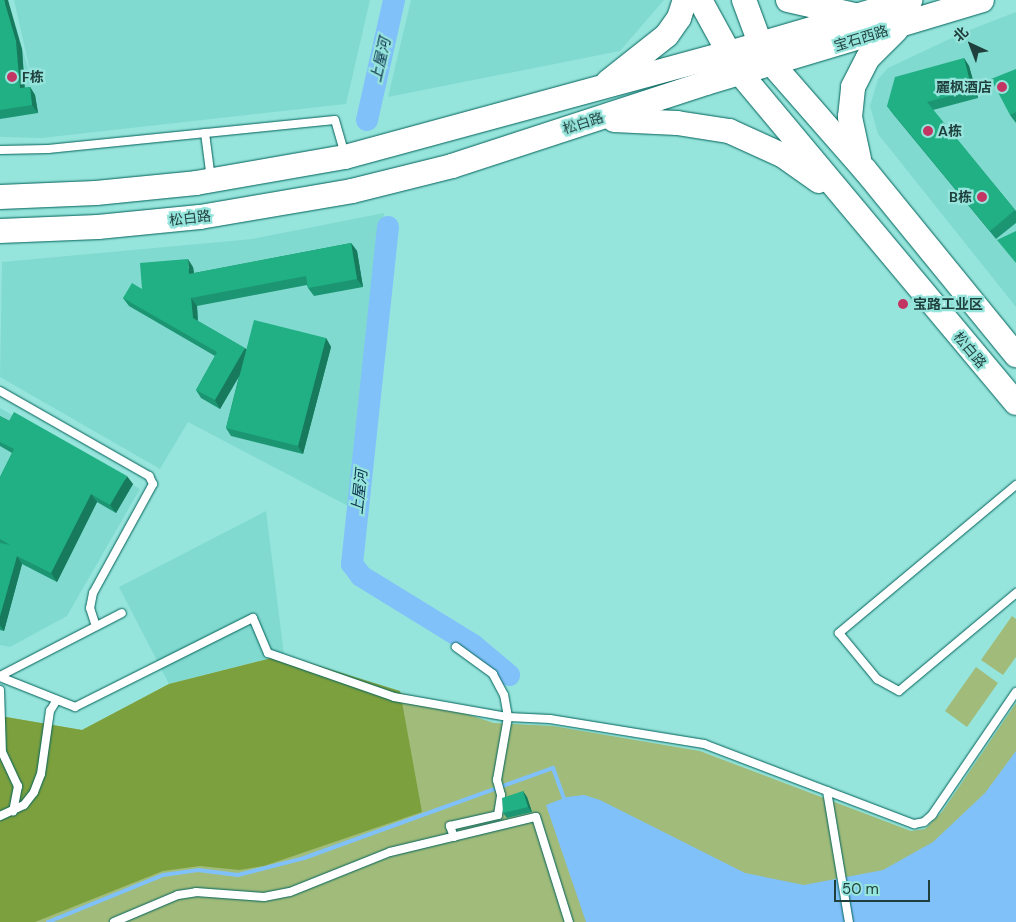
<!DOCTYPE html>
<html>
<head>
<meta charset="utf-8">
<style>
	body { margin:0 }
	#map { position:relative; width:1016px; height:922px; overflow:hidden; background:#96e5dc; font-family:"DM Sans","Noto Sans SC",sans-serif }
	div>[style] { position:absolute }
	.built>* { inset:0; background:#81dad0 }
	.green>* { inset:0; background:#a1bc7a }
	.forest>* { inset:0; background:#7da03f }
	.water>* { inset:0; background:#81c1fa }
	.stream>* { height:4px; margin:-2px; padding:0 2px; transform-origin:2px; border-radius:2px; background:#81c1fa }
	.river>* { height:22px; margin:-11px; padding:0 11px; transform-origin:11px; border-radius:11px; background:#81c1fa }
	.roads { filter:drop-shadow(0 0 1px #00625b) drop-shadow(0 0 1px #00625b) }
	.service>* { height:8px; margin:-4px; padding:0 4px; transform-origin:4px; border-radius:4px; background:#fff }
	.primary>* { height:24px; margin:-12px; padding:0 12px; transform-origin:12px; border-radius:12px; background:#fff }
	.wall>* { inset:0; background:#1c9672 }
	.shaded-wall>* { inset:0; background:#177a5c }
	.building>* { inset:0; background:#21af84 }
	.dots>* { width:14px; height:14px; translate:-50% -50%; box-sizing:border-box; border:2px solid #96e5dc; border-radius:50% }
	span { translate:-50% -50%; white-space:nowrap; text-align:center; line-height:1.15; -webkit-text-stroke:4.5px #96e5dc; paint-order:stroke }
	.street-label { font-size:14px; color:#1e3f3c }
	.poi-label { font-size:14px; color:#1e3f3c; font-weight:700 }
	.left { translate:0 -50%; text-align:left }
	.right { translate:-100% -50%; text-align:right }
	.water-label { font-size:15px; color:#0e314d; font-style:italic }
	.north { position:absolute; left:946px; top:20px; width:50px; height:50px; -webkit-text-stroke:4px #96e5dc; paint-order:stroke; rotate:317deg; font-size:14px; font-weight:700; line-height:20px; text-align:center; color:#1e3f3c }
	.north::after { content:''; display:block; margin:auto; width:18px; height:22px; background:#1e3f3c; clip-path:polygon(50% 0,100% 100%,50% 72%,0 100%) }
	.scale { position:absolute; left:834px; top:880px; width:96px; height:22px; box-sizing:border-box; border:2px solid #1e3f3c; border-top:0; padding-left:6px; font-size:15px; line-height:18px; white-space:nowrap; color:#1e3f3c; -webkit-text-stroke:4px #96e5dc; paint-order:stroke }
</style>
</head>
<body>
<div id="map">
	<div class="built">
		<i style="clip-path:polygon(0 0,8px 0,33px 84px,14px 0,370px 0,346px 104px,42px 138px,0 137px)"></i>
		<i style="clip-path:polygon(411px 0,664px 0,620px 51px,388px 97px)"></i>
		<i style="clip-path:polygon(1016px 12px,1016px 307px,878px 134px,870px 106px,878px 79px,888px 68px,962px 33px)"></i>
		<i style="clip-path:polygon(384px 213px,350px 507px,188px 422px,160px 469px,0 377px,2px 262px,252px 239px)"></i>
		<i style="clip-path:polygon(0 408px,140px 489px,67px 616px,10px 647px,0 645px)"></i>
		<i style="clip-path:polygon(266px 511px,284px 655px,169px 684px,119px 587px)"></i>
	</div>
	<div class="green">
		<i style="clip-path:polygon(1012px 616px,1016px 619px,1016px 657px,1003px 675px,981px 660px)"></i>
		<i style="clip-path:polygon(284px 655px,494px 723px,553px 726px,700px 751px,911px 831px,925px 829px,942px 812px,1016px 703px,1016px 922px,0 922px,0 716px,82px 730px,169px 684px)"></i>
		<i style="clip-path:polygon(976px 667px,998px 683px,967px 727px,945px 711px)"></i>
	</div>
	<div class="forest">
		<i style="clip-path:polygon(284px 655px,400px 691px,422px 812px,264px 866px,239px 870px,200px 866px,163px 871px,35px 922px,0 922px,0 716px,82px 730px,169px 684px)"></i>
	</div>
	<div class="water">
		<i style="clip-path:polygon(1016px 751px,1016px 922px,586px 922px,546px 805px,567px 797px,584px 795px,600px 800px,745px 873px,804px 885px,883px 870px,933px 842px,985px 793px)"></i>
	</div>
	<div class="stream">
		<i style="left:48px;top:922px;width:124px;rotate:-22.2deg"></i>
		<i style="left:163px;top:875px;width:35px;rotate:-8deg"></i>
		<i style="left:198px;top:870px;width:40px;rotate:7.1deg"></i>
		<i style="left:238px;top:875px;width:68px;rotate:-14.4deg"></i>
		<i style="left:304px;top:858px;width:265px;rotate:-19.9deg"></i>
		<i style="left:553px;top:768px;width:32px;rotate:70deg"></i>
	</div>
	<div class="river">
		<i style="left:367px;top:120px;width:123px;rotate:-77.3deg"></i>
		<i style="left:388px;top:227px;width:339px;rotate:96.1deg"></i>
		<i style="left:352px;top:564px;width:15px;rotate:53deg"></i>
		<i style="left:361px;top:576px;width:132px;rotate:31.6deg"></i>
		<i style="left:473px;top:645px;width:47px;rotate:39.8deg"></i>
	</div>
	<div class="roads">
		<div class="service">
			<i style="left:205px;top:133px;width:46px;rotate:82.6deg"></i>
			<i style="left:0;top:150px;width:48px;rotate:-1.2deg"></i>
			<i style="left:48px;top:149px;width:288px;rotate:-5.8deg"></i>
			<i style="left:335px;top:120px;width:36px;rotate:74deg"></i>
			<i style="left:0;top:391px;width:172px;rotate:29.7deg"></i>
			<i style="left:149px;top:476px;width:9px;rotate:63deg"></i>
			<i style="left:153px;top:484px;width:124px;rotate:118.8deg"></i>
			<i style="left:93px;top:593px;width:15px;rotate:101deg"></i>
			<i style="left:90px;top:608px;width:19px;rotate:72deg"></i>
			<i style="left:1016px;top:485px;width:231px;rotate:140.1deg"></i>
			<i style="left:839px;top:633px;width:60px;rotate:50.4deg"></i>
			<i style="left:877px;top:679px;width:25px;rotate:29deg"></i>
			<i style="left:899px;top:691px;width:153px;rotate:-39.9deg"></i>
			<i style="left:0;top:676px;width:137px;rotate:-27.3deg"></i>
			<i style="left:0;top:677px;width:81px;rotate:21.8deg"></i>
			<i style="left:75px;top:707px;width:199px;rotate:-26.6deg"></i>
			<i style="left:253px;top:618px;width:38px;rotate:67deg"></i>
			<i style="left:268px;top:653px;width:133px;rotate:19.2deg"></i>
			<i style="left:394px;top:697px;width:116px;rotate:10deg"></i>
			<i style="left:508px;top:717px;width:42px;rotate:2.7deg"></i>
			<i style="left:550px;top:719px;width:156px;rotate:9.2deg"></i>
			<i style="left:704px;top:744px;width:225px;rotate:20.9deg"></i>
			<i style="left:914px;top:824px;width:10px;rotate:-11deg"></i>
			<i style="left:924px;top:822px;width:11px;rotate:-41deg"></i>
			<i style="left:932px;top:815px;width:149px;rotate:-55.7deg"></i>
			<i style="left:0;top:690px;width:62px;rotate:88.2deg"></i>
			<i style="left:2px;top:752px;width:38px;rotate:65deg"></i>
			<i style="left:18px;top:786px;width:26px;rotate:101deg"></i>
			<i style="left:827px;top:791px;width:133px;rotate:80.5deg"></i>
			<i style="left:0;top:816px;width:26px;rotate:-25deg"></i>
			<i style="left:24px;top:805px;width:16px;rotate:-52deg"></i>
			<i style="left:34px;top:792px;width:19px;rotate:-69deg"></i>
			<i style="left:41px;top:774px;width:64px;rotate:-81.9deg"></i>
			<i style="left:50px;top:711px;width:13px;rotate:-58deg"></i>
			<i style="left:454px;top:837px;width:12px;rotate:-110deg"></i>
			<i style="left:450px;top:826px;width:49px;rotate:-12.9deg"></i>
			<i style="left:498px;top:815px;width:20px;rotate:-81deg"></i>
			<i style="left:501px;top:795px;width:16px;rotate:-105deg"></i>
			<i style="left:497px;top:780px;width:64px;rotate:-80.1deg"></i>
			<i style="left:508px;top:717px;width:22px;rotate:-100deg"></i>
			<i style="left:504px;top:695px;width:24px;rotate:-118deg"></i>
			<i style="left:493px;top:674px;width:46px;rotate:-143.9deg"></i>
			<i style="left:114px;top:922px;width:69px;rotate:-22.9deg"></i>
			<i style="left:178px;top:895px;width:18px;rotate:-9deg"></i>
			<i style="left:196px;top:892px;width:68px;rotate:4.2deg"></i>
			<i style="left:264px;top:897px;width:26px;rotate:-11deg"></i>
			<i style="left:290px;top:892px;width:108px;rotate:-21.8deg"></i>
			<i style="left:390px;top:852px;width:150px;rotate:-13.5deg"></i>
			<i style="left:536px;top:817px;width:110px;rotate:72.6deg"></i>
		</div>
		<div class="primary">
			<i style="left:700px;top:0;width:83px;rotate:61.3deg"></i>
			<i style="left:740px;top:73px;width:430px;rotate:50.1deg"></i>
			<i style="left:744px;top:0;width:46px;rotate:69.6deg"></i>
			<i style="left:760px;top:43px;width:26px;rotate:59deg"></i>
			<i style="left:773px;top:65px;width:140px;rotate:48.8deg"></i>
			<i style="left:865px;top:170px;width:239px;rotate:50.8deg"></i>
			<i style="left:788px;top:0;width:68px;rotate:12.8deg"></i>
			<i style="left:608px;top:82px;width:75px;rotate:-38.5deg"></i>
			<i style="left:667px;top:35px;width:21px;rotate:-55deg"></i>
			<i style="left:679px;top:18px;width:19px;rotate:-72deg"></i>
			<i style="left:614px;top:120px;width:63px;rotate:2.7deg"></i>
			<i style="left:677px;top:123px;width:53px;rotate:8.7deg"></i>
			<i style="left:729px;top:131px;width:58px;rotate:24.4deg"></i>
			<i style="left:782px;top:155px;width:45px;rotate:35.1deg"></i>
			<i style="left:859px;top:159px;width:43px;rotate:-102.1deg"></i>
			<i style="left:850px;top:117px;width:30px;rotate:-84deg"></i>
			<i style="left:853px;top:87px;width:33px;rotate:-63deg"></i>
			<i style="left:868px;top:58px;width:40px;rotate:-45deg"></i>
			<i style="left:0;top:197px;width:96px;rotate:-2.4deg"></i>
			<i style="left:96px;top:193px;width:100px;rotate:-5.7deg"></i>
			<i style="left:196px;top:183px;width:151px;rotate:-9.9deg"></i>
			<i style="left:345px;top:157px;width:398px;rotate:-15.2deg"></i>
			<i style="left:729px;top:53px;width:189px;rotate:-16.3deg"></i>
			<i style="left:0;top:231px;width:98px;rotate:-2.3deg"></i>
			<i style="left:98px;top:227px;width:102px;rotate:-5.6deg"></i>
			<i style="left:200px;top:217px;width:154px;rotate:-9.7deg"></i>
			<i style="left:352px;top:191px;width:103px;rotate:-14deg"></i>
			<i style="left:452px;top:166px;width:267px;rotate:-18.1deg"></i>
			<i style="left:706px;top:83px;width:288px;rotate:-16.7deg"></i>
		</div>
	</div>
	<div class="wall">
		<i style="clip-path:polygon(0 0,22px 49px,25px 88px,30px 87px,35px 95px,38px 113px,0 119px)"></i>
		<i style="clip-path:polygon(964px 58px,969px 66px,978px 98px,933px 110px,1016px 211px,1016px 223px,996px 239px,893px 114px,887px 106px)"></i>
		<i style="clip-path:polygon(1016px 69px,1016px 123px,1010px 115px)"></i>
		<i style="clip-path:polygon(351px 243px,357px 251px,363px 287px,314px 296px,308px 288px,307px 285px,197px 306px,198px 321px,246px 349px,326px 338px,331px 347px,303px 454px,231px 436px,226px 428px,239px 376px,220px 409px,201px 398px,196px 390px,215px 356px,129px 306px,123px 298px,142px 289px,193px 267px,194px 273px)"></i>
		<i style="clip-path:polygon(0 416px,133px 484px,116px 513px,97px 502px,57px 582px,22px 564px,4px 631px,0 630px,0 477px,12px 453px,0 446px)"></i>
		<i style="clip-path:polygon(523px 791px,527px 797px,532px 812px,507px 818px,503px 813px)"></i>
	</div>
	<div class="shaded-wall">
		<i style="clip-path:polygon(4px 0,8px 0,22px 49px,25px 97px,20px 88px)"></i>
		<i style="clip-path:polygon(964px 58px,969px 66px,978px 98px,972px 90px)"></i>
		<i style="clip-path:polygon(30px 87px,35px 95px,38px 113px,32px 105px)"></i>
		<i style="clip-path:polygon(351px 243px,357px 251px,363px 287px,357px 279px)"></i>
		<i style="clip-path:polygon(188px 259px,193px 267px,195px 282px,189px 274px)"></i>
		<i style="clip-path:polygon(191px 298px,197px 306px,198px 326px,193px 318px)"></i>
		<i style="clip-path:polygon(326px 338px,331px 347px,303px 454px,298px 446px)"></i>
		<i style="clip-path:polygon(245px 348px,251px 356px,220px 409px,215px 400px)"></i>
		<i style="clip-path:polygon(127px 476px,133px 484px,116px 513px,110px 505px)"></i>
		<i style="clip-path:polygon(91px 494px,97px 502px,57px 582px,51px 573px)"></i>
		<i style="clip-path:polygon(17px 556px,22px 564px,4px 631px,0 625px,0 616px)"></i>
		<i style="clip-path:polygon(523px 791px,527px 797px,532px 812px,528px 807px)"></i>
	</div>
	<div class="building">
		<i style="clip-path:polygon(0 0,4px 0,16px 41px,20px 88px,30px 87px,32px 105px,0 110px)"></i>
		<i style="clip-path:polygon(964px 58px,972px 90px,927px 102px,1015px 210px,990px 231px,887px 106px,895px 77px)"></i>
		<i style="clip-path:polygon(1016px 69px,1016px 112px,1010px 115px,991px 79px)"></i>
		<i style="clip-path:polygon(1016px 231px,1016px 263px,997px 240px)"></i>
		<i style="clip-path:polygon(351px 243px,357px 279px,308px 288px,306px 276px,191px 298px,193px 318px,245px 348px,215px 400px,196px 390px,217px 352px,123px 298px,132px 283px,142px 289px,140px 263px,188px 259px,189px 274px)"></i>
		<i style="clip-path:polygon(254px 320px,326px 338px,298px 446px,226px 428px)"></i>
		<i style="clip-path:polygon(14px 412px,127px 476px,110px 505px,91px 494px,51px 573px,17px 556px,0 616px,0 543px,10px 545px,0 539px,0 477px,14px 449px,0 442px,0 416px,9px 421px)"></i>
		<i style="clip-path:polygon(523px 791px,528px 807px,503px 813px,502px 798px)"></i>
	</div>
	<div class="dots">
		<i style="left:12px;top:77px;background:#c33562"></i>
		<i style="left:1002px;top:87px;background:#c33562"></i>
		<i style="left:928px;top:131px;background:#c33562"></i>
		<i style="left:982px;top:197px;background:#c33562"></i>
		<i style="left:903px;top:304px;background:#c33562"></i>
	</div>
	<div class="street-label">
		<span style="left:861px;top:38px;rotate:-17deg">宝石西路</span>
		<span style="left:583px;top:123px;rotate:-18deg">松白路</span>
		<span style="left:190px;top:218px;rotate:-7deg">松白路</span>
		<span style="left:970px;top:350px;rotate:50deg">松白路</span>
	</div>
	<div class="poi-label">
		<span class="left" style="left:22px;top:77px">F栋</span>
		<span class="right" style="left:992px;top:87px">麗枫酒店</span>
		<span class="left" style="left:938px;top:131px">A栋</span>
		<span class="right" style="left:972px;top:197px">B栋</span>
		<span class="left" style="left:913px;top:304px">宝路工业区</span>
	</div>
	<div class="water-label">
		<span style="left:381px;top:60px;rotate:-77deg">上屋河</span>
		<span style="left:360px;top:492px;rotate:-84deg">上屋河</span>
	</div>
	<div class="north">北</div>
	<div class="scale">50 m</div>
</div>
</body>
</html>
